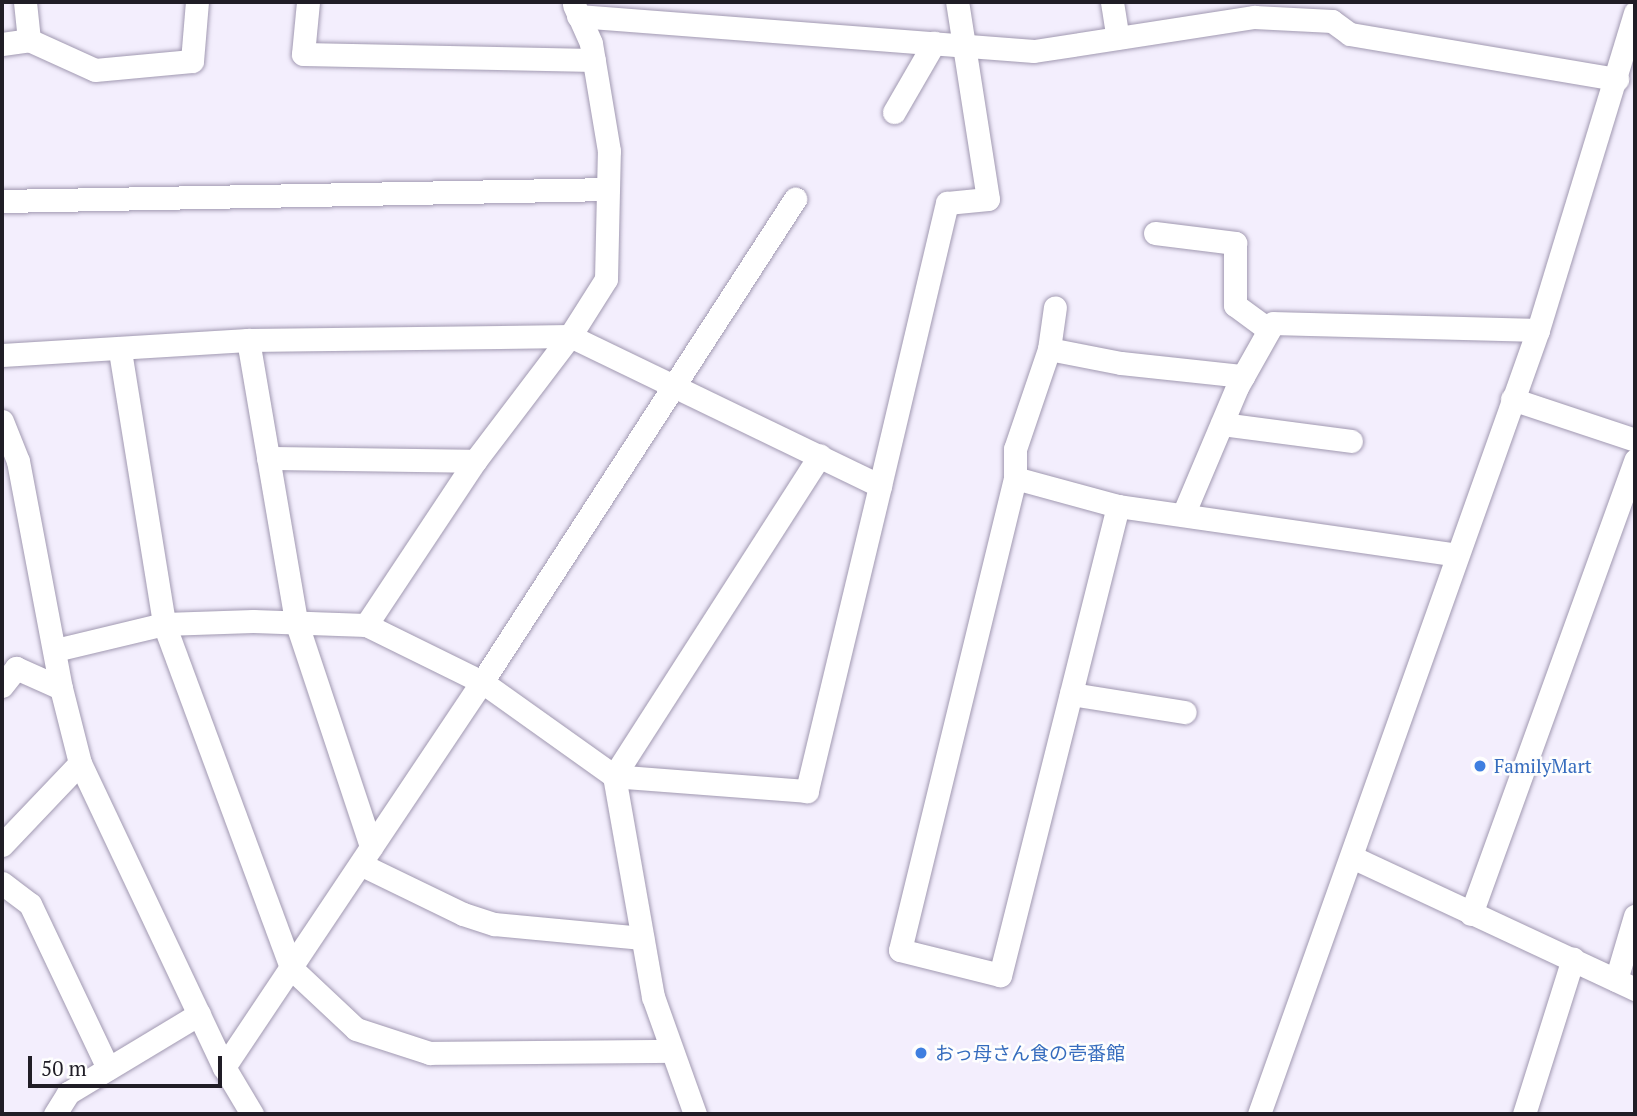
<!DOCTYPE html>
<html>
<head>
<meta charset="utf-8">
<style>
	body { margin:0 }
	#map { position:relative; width:1637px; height:1116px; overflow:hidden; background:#f3eefd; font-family:"PT Serif","Noto Sans JP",serif }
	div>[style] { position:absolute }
	.roads { filter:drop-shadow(0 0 2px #a199b1) drop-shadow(0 0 2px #a199b1) }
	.street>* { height:23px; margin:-11.5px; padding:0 11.5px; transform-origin:11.5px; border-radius:11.5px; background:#fff }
	.dots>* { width:19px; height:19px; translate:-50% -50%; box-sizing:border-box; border:4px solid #fefefe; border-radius:50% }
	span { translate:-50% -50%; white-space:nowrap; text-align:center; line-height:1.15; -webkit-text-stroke:5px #fefefe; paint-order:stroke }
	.shop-label { font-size:19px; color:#366cbe }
	.left { translate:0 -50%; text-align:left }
	.frame { position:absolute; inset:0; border:4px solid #201d26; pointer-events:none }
	.scale { position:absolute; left:28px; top:1056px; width:194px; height:32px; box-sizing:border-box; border:4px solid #201d26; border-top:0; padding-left:9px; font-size:21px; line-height:24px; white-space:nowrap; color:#201d26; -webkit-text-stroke:5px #fefefe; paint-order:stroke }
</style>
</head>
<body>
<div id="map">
	<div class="roads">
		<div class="street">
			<i style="left:25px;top:2px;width:38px;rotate:84deg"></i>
			<i style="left:308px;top:2px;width:52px;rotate:95.5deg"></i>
			<i style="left:303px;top:54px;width:291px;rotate:1.2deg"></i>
			<i style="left:1112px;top:2px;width:36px;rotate:81deg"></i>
			<i style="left:578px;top:16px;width:457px;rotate:4.4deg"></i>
			<i style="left:1034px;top:51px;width:223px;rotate:-8.8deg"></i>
			<i style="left:1254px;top:17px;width:78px;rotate:2.9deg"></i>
			<i style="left:1332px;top:21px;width:22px;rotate:36deg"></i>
			<i style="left:1350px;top:34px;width:271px;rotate:9.6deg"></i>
			<i style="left:2px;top:44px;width:27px;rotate:-8deg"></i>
			<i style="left:29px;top:40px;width:72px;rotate:24.4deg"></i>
			<i style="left:95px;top:70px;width:97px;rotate:-5.3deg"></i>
			<i style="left:192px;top:61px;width:59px;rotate:-85.2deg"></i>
			<i style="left:894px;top:112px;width:80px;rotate:-59.9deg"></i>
			<i style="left:2px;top:201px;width:606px;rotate:-1.13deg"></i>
			<i style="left:1155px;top:233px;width:81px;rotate:7.1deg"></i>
			<i style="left:1235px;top:243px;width:62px;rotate:90deg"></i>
			<i style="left:1235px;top:305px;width:42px;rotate:36.3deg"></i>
			<i style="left:248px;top:340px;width:285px;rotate:80.3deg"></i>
			<i style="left:296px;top:621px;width:238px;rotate:71.6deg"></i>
			<i style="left:1049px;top:349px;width:73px;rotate:11deg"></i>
			<i style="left:1121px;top:363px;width:123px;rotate:6.1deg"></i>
			<i style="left:120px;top:351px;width:277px;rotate:80.8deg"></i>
			<i style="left:164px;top:624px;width:367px;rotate:69.7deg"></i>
			<i style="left:291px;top:968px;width:89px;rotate:43.2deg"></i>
			<i style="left:356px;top:1029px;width:78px;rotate:18deg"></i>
			<i style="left:430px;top:1053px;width:241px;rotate:-0.5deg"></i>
			<i style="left:2px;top:355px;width:246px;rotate:-3.5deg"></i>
			<i style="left:248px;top:340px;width:322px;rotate:-0.7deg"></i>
			<i style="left:570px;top:336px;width:344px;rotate:25.8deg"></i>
			<i style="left:880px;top:486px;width:314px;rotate:103.5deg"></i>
			<i style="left:807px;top:791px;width:194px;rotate:-175.6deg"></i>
			<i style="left:614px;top:776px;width:162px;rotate:-144.5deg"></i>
			<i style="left:482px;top:682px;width:129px;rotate:-153.8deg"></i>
			<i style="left:366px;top:625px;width:113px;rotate:-178deg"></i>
			<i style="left:253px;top:621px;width:89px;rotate:178.1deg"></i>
			<i style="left:164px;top:624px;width:111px;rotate:166.5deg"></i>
			<i style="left:1512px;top:399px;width:130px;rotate:18.4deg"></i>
			<i style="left:2px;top:421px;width:43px;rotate:68.2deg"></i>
			<i style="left:18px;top:461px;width:231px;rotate:79.3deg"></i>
			<i style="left:61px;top:688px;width:77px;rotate:75.8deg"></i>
			<i style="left:80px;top:763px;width:336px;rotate:64.7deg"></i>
			<i style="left:224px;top:1067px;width:55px;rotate:59.2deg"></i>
			<i style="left:1222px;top:424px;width:130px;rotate:7.5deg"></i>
			<i style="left:268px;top:458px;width:207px;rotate:0.8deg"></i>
			<i style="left:1015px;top:478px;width:107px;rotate:15.2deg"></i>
			<i style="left:1118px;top:506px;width:484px;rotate:104.1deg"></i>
			<i style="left:1000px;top:975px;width:103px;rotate:-166deg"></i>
			<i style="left:900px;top:950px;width:486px;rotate:-76.3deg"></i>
			<i style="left:1015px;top:478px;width:29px;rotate:-90deg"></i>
			<i style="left:1015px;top:449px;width:106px;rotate:-71.2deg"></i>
			<i style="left:1049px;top:349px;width:42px;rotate:-81.9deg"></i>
			<i style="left:880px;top:486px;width:291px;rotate:-76.7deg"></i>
			<i style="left:947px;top:203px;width:41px;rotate:-5.6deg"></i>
			<i style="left:988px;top:199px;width:199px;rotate:-98.9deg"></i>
			<i style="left:1118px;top:506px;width:342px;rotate:8.2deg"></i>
			<i style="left:1183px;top:515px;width:139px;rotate:-67.1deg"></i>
			<i style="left:1237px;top:387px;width:73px;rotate:-60.6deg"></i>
			<i style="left:1273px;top:323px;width:265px;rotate:1.5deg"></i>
			<i style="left:366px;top:625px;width:197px;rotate:-56.4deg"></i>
			<i style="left:475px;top:461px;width:157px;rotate:-52.8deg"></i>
			<i style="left:570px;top:336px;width:67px;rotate:-57.7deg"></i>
			<i style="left:606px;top:279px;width:128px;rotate:-88.7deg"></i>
			<i style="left:609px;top:151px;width:109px;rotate:-99.5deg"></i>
			<i style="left:591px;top:43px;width:42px;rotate:-114.1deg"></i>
			<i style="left:2px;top:686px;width:23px;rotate:-52deg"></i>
			<i style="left:16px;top:668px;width:49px;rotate:24deg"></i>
			<i style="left:1071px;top:694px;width:115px;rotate:9deg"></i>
			<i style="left:2px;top:845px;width:113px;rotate:-46.4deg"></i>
			<i style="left:1352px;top:857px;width:312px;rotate:25deg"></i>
			<i style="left:362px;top:865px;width:112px;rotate:25.9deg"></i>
			<i style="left:463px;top:914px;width:33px;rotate:18deg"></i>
			<i style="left:494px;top:924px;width:149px;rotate:5.4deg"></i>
			<i style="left:2px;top:883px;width:35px;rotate:37deg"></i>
			<i style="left:30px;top:904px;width:182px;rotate:64.6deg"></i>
			<i style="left:1471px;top:914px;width:483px;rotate:-70.1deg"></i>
			<i style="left:1616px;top:980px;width:67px;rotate:-73.5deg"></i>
			<i style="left:224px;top:1067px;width:463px;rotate:-56.2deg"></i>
			<i style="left:482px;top:682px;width:576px;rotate:-57.06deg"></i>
			<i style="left:55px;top:1114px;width:25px;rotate:-58deg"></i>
			<i style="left:68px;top:1093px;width:153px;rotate:-31.1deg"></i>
			<i style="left:695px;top:1114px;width:124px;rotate:-109.7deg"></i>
			<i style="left:653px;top:997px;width:224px;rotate:-100deg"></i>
			<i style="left:614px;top:776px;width:381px;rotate:-57.3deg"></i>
			<i style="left:1259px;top:1114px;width:832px;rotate:-70.41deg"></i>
			<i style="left:1538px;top:330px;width:332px;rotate:-73deg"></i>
			<i style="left:1524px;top:1114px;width:163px;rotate:-72.5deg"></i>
		</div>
	</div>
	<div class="dots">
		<i style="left:1480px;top:766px;background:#3f7fe0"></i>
		<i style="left:921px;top:1053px;background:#3f7fe0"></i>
	</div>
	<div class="shop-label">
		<span class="left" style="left:1494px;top:766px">FamilyMart</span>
		<span class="left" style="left:935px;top:1053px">おっ母さん食の壱番館</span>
	</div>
	<div class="frame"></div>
	<div class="scale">50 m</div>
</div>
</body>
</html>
